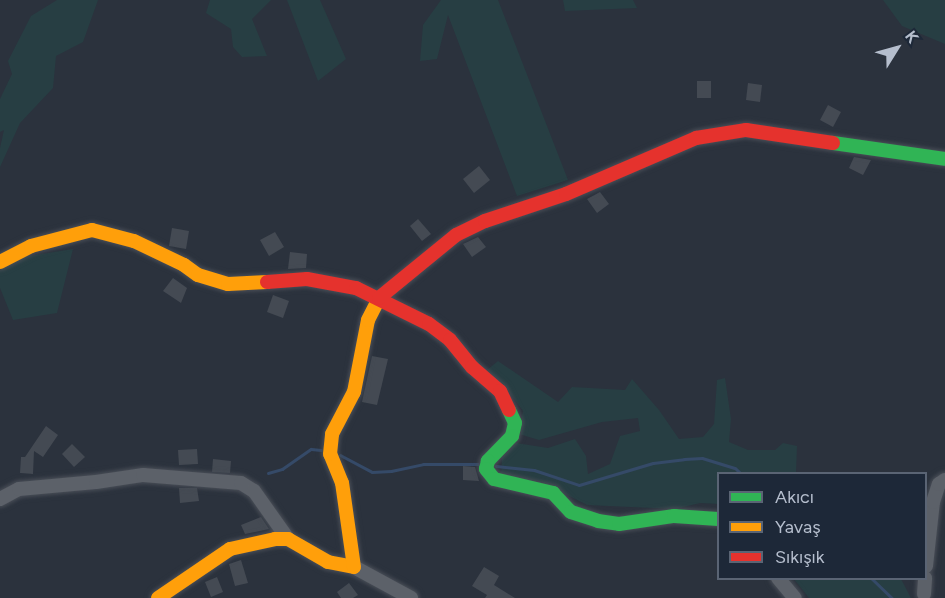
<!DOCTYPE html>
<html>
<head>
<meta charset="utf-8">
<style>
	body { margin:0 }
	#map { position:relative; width:945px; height:598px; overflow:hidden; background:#2b323d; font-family:Figtree,sans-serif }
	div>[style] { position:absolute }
	.green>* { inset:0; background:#273e43 }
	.stream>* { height:3px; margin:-1.5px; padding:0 1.5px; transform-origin:1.5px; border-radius:1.5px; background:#354a68 }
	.building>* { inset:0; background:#444a53 }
	.roads { filter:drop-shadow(0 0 2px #494e57) drop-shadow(0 0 2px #494e57) }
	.street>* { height:14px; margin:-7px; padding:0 7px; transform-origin:7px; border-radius:7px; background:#5c6169 }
	.fast>* { height:14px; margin:-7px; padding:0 7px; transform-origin:7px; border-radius:7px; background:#30b455 }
	.slow>* { height:14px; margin:-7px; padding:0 7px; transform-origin:7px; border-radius:7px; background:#ff9f0a }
	.jam>* { height:14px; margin:-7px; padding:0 7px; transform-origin:7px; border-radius:7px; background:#e5322d }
	span { translate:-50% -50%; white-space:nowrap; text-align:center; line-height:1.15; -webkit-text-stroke:4.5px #1d2838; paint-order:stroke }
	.legend { position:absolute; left:717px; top:472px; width:210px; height:108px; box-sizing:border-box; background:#1d2838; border:2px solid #5a6474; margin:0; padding:8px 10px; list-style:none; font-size:18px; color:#b5becd }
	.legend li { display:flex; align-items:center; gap:12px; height:30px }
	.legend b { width:30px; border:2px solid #5a6474 }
	.north { position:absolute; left:867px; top:18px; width:60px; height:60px; -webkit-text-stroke:4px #1d2838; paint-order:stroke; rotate:53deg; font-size:16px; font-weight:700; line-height:24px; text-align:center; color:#b5becd }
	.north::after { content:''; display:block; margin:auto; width:21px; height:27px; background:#b5becd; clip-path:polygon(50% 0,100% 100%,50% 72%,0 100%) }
</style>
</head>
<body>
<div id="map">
	<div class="green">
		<i style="clip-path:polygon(57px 0,98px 0,83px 42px,56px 56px,53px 88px,20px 123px,0 167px,0 148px,4px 130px,0 132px,0 99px,12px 74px,8px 61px,31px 16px)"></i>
		<i style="clip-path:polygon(210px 0,271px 0,252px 19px,267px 56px,242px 57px,233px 47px,231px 29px,206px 13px)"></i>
		<i style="clip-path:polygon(287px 0,320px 0,346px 59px,318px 81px)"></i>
		<i style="clip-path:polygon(441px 0,498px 0,568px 180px,517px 196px,448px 15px,437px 59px,420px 61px,423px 25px)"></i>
		<i style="clip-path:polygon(563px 0,633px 0,637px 8px,565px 11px)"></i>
		<i style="clip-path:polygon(883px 0,945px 0,945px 44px,902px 26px)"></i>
		<i style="clip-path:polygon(73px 249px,57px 313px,13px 320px,0 288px,0 270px,16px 258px)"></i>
		<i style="clip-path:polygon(498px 361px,558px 402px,572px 387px,625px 390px,632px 379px,659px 410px,679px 439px,703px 437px,714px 424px,717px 380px,725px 378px,731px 419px,729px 442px,748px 450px,775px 450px,783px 443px,797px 446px,796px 473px,718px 474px,718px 504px,700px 503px,675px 509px,587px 505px,542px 482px,501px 476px,502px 457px,516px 443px,548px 448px,575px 439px,586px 456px,588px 474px,610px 464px,620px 436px,640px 431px,638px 418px,602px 422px,539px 440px,519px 434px,523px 411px,504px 385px,487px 370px)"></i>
		<i style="clip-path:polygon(794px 579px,901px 579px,911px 598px,809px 598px)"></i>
	</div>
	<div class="stream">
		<i style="left:340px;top:455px;width:36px;rotate:28deg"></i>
		<i style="left:372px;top:472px;width:19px;rotate:-3deg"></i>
		<i style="left:391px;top:471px;width:33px;rotate:-12deg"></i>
		<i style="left:423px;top:464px;width:55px"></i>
		<i style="left:496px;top:466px;width:38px;rotate:6deg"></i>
		<i style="left:534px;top:470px;width:47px;rotate:18.4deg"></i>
		<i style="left:579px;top:485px;width:77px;rotate:-16.6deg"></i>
		<i style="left:653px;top:463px;width:31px;rotate:-7deg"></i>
		<i style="left:684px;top:459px;width:18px;rotate:-3deg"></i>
		<i style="left:702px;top:458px;width:34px;rotate:17deg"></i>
		<i style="left:735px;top:468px;width:8px;rotate:45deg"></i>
		<i style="left:268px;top:473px;width:15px;rotate:-16deg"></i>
		<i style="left:282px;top:469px;width:35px;rotate:-35deg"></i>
		<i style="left:311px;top:449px;width:10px;rotate:6deg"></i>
		<i style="left:871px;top:578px;width:29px;rotate:44deg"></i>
	</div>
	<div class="building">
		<i style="clip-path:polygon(697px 81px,711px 81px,711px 98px,697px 98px)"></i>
		<i style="clip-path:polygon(748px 83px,762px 85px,760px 102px,746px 100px)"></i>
		<i style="clip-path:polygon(828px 105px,841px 112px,833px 127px,820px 120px)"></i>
		<i style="clip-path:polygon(854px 157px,871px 160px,863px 175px,849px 168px)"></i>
		<i style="clip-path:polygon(479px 166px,490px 180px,474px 193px,463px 179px)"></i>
		<i style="clip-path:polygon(600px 192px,609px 204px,597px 213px,587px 199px)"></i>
		<i style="clip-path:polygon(418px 219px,431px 234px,422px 241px,410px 226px)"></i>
		<i style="clip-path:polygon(172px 228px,189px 231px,186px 249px,169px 246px)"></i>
		<i style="clip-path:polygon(275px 232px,284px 247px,269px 256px,260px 240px)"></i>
		<i style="clip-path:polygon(478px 237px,486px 247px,472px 257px,463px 244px)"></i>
		<i style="clip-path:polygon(290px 252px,307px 254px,306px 268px,288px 269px)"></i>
		<i style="clip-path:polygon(173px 278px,187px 288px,181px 303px,163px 291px)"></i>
		<i style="clip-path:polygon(273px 295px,289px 301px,283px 318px,267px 312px)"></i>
		<i style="clip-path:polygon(372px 356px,388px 359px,377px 405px,362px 402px)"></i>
		<i style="clip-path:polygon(46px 426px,58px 435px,43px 457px,34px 451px,33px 474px,20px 473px,21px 457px,25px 457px)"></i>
		<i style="clip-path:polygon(72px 444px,85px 457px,74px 467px,62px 454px)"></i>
		<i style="clip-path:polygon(197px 449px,198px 464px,179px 465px,178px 450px)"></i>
		<i style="clip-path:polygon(213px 459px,231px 461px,230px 473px,212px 472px)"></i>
		<i style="clip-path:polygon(463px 466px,475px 467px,479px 481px,463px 480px)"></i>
		<i style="clip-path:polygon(179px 488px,197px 488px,199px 501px,180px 503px)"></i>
		<i style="clip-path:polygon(261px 517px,269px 529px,245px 534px,241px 525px)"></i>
		<i style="clip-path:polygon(241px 560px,248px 583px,235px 586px,229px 564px)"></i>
		<i style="clip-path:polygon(484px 567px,499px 576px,494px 585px,515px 598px,485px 598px,487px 595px,472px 586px)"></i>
		<i style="clip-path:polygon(217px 577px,223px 592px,211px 597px,205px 582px)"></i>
		<i style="clip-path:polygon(349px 583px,358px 595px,353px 598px,341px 598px,337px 592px)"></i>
	</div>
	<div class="roads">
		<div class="street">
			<i style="left:0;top:499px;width:21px;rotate:-28deg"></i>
			<i style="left:19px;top:489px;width:77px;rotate:-5.2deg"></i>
			<i style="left:96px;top:482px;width:48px;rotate:-8.5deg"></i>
			<i style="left:143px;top:475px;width:98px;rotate:4.7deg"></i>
			<i style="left:241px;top:483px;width:15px;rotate:32deg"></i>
			<i style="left:254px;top:491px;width:59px;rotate:54.7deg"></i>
			<i style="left:926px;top:566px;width:64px;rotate:-83.8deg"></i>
			<i style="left:933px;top:502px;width:19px;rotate:-72deg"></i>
			<i style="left:939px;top:484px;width:7px;rotate:-34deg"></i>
			<i style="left:354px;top:567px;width:65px;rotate:28.5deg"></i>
			<i style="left:778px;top:578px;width:26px;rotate:50deg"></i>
			<i style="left:924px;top:594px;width:16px;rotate:-86deg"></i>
		</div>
		<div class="fast">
			<i style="left:833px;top:143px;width:113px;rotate:8.1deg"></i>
			<i style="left:509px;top:410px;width:14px;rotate:65deg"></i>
			<i style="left:515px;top:423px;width:13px;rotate:103deg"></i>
			<i style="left:512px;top:436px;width:35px;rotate:134deg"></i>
			<i style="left:488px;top:461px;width:8px;rotate:104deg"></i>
			<i style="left:486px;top:469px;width:13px;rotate:51deg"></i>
			<i style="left:494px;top:479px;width:61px;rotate:13.3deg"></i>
			<i style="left:553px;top:493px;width:26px;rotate:47deg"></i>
			<i style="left:571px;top:512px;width:28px;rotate:18deg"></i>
			<i style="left:598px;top:521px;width:21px;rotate:8deg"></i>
			<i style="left:619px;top:524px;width:56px;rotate:-8.3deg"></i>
			<i style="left:674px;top:516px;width:44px;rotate:3.9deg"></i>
		</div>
		<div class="slow">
			<i style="left:0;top:262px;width:35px;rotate:-27deg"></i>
			<i style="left:31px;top:246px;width:63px;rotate:-14.7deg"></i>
			<i style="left:92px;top:230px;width:43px;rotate:14.7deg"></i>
			<i style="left:134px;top:241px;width:55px;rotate:25.6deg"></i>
			<i style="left:184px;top:265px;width:17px;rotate:36deg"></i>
			<i style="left:198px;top:275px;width:31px;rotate:17deg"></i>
			<i style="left:228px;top:284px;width:39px;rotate:-3deg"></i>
			<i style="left:158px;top:598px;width:87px;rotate:-34.2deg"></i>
			<i style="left:230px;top:549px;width:46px;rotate:-12.5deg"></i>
			<i style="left:275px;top:539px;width:13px"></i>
			<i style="left:288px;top:539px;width:46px;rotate:29.9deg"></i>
			<i style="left:328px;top:562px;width:26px;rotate:11deg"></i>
			<i style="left:354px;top:567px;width:85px;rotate:-98.1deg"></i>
			<i style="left:342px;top:483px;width:31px;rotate:-112deg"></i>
			<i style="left:330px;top:454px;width:20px;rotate:-84deg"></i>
			<i style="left:332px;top:434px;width:47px;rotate:-62.4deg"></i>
			<i style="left:354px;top:392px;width:73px;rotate:-79deg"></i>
			<i style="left:368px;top:320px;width:25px;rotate:-63deg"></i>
		</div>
		<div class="jam">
			<i style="left:267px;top:282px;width:40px;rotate:-4.3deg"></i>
			<i style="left:307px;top:279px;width:50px;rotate:10.4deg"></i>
			<i style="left:356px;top:288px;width:81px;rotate:26.3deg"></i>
			<i style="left:429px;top:324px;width:26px;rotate:37deg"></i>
			<i style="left:450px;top:340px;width:35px;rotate:51deg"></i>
			<i style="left:472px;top:367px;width:37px;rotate:41deg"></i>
			<i style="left:500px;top:391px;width:21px;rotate:65deg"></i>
			<i style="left:379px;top:298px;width:99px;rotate:-39.3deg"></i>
			<i style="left:456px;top:235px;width:32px;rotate:-26deg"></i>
			<i style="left:485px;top:221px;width:85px;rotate:-18.4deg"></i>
			<i style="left:566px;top:194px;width:142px;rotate:-23.3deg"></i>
			<i style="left:696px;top:138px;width:51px;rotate:-9.1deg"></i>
			<i style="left:746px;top:130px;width:88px;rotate:8.5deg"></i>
		</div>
	</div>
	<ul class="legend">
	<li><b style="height:8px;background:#30b455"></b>Akıcı</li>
	<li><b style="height:8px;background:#ff9f0a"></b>Yavaş</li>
	<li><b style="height:8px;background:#e5322d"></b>Sıkışık</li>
	</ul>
	<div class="north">K</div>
</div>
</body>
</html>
